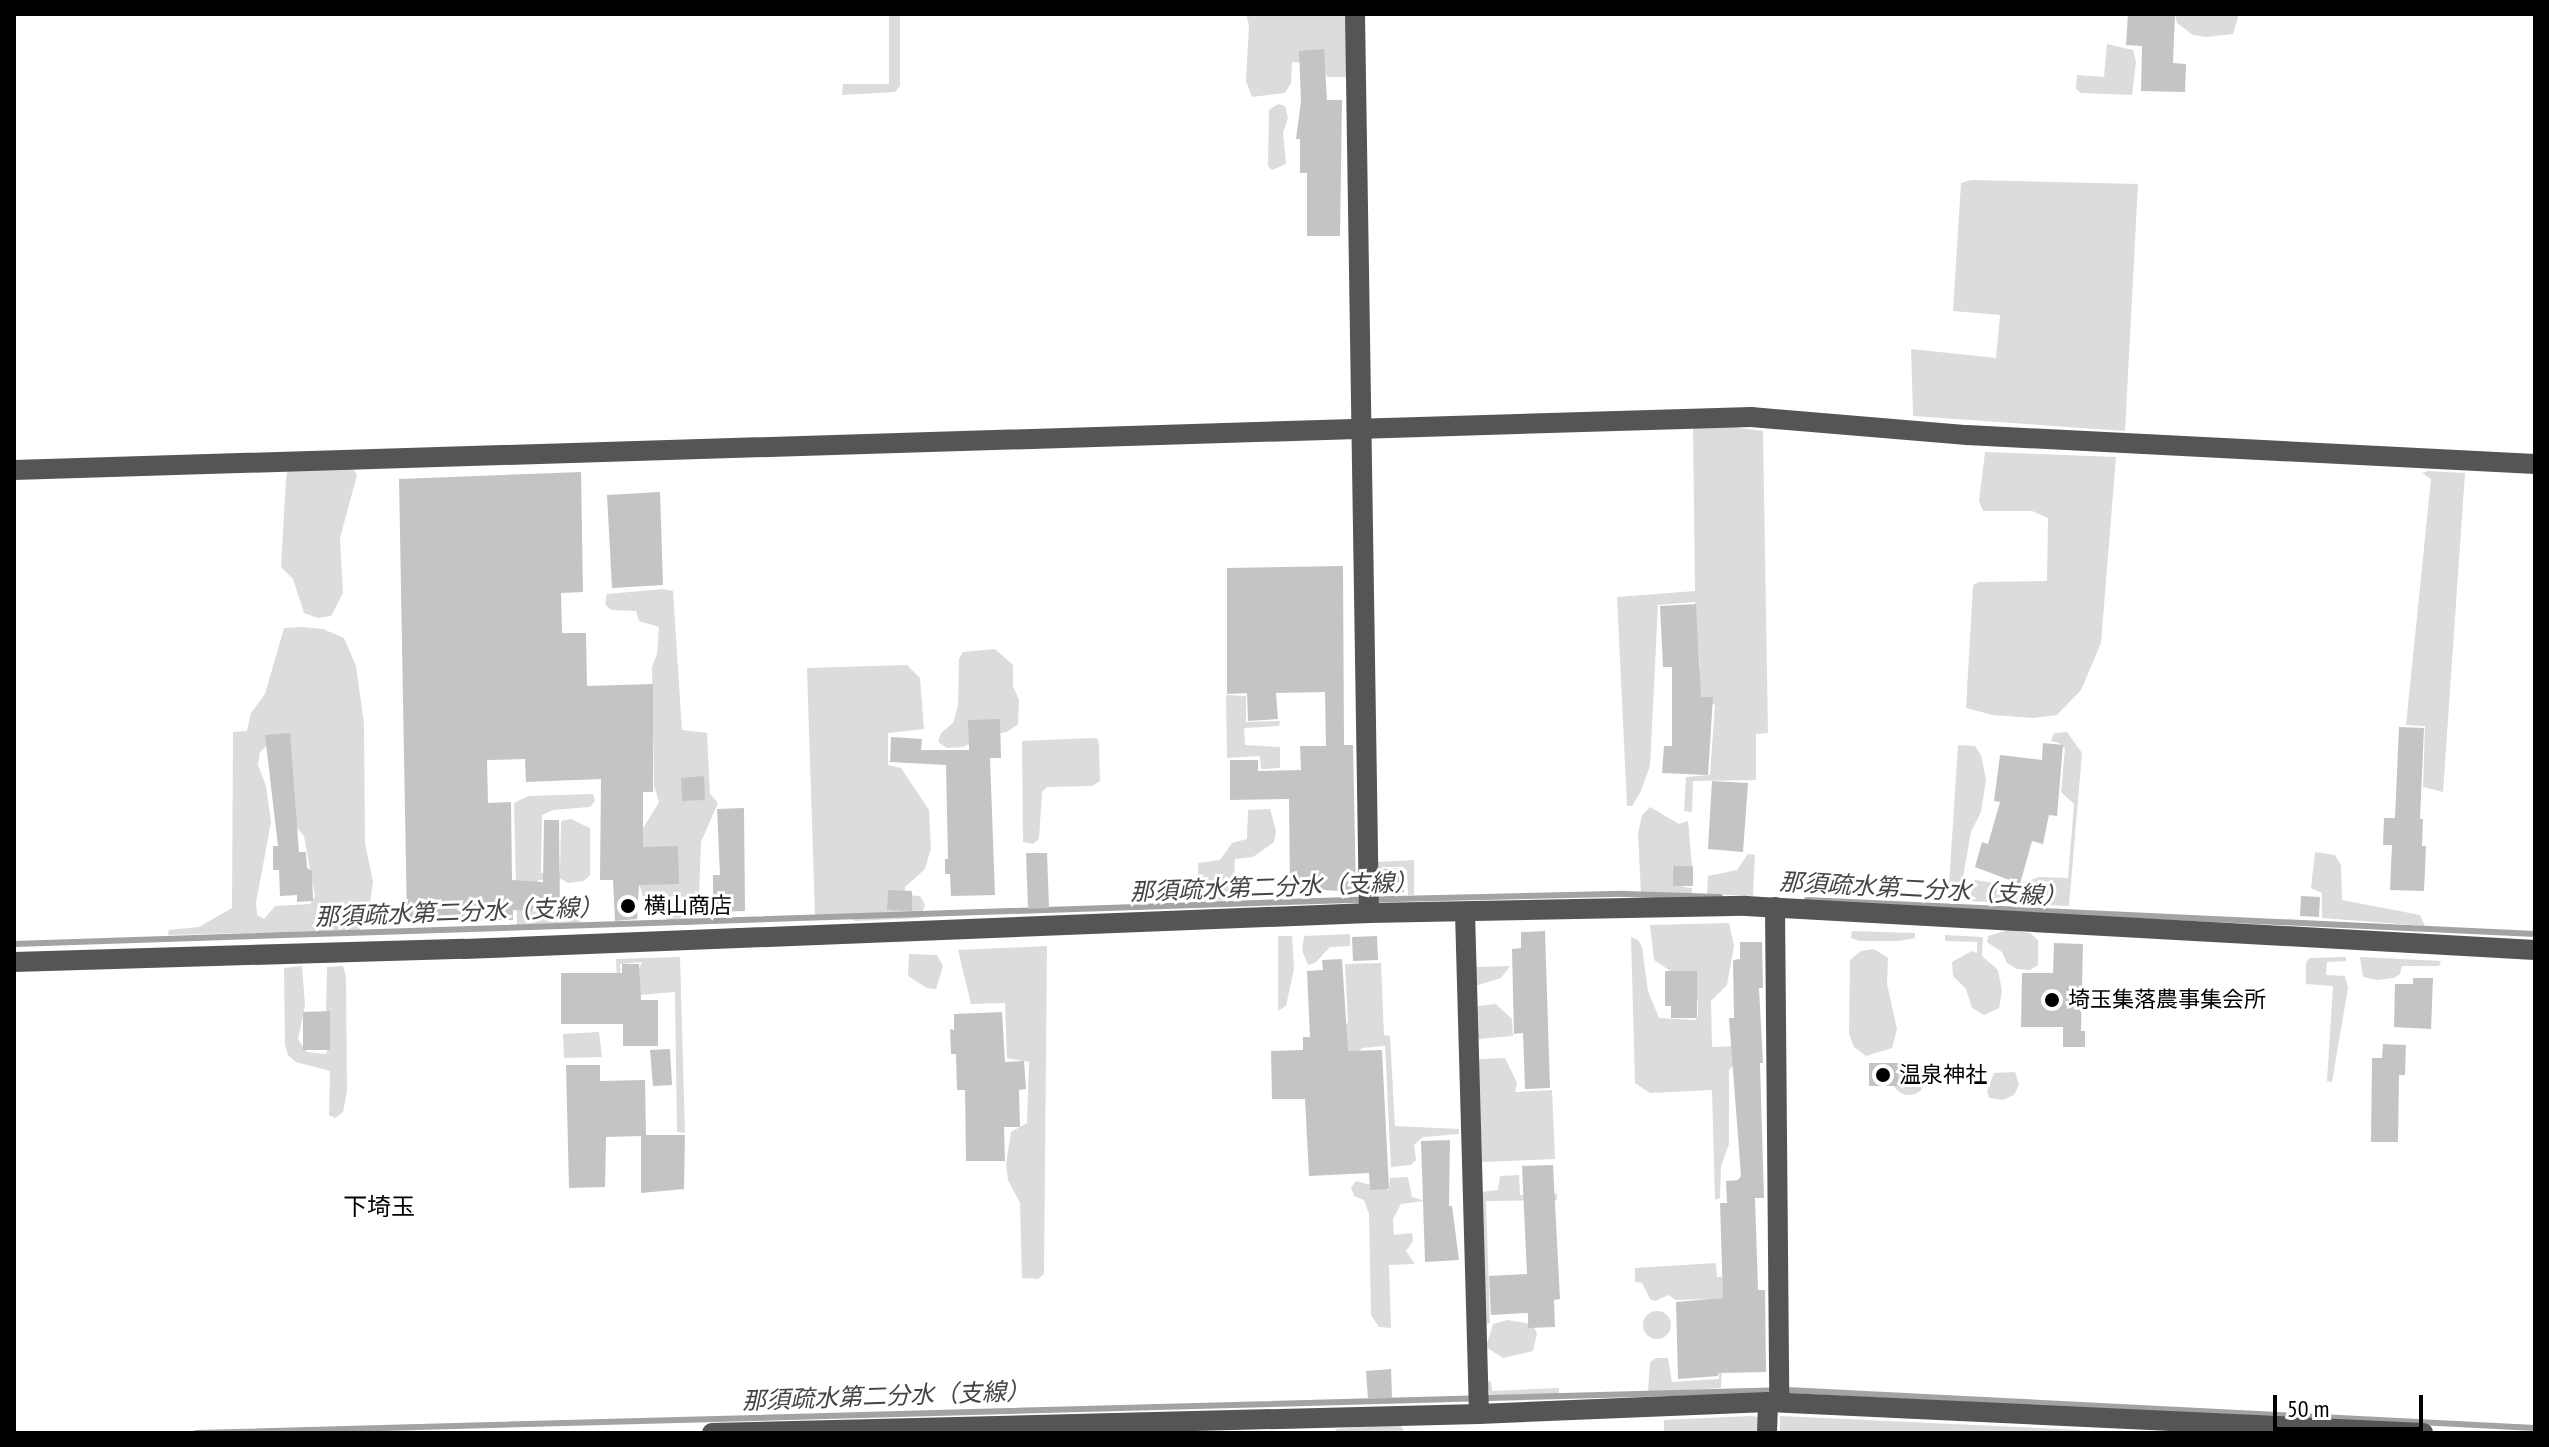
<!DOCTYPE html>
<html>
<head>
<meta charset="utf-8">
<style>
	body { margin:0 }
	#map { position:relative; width:2549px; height:1447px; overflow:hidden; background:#fff; font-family:"PT Sans Narrow","Noto Sans JP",sans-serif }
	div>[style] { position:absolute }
	.green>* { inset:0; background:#dcdcdc }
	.round { border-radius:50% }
	.stream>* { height:6px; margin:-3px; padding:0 3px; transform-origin:3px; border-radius:3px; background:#a3a3a3 }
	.building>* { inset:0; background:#c4c4c4 }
	.minor>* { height:20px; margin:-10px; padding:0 10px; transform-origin:10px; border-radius:10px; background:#555 }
	.dots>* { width:22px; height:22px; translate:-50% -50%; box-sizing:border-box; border:4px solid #fff; border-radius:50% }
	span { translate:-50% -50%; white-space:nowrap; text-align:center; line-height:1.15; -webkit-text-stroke:6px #fff; paint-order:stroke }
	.poi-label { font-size:22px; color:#000 }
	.left { translate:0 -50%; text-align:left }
	.water-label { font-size:24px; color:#444; font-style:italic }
	.neighbourhood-label { font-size:24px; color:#000 }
	.frame { position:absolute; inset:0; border:16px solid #000; pointer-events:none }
	.scale { position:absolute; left:2273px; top:1395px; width:150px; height:36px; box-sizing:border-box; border:4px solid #000; border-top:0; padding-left:10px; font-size:24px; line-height:28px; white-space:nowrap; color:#000; -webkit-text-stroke:6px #fff; paint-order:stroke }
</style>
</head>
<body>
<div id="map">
	<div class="green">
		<i style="clip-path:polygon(889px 14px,900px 14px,900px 86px,895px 92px,842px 95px,843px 84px,889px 84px)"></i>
		<i style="clip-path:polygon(1246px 14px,1353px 14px,1347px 77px,1328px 77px,1317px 64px,1292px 62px,1291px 83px,1285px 93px,1252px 97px,1246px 81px,1249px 25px)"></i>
		<i style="clip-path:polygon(2175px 14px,2239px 14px,2233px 34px,2207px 37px,2193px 35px,2177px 23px)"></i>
		<i style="clip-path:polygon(2107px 44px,2133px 50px,2136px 62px,2132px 95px,2081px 93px,2076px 89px,2077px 75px,2104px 77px)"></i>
		<i style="clip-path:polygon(1278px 104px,1285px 106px,1288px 118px,1283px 133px,1286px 164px,1272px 170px,1268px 166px,1269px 110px)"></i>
		<i style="clip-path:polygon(1971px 180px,2138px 184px,2125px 431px,1913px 416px,1911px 349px,1996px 358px,2000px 315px,1953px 311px,1961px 183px)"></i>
		<i style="clip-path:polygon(1719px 425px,1763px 431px,1768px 733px,1756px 734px,1756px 780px,1693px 781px,1692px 812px,1684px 811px,1686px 777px,1710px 775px,1715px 705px,1694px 697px,1686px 673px,1700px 668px,1695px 602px,1658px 605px,1650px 766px,1641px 791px,1632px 806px,1627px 806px,1617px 597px,1695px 591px,1693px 428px)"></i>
		<i style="clip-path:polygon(1985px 452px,2116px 457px,2101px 643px,2081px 690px,2057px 715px,2033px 718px,1993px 715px,1966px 708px,1973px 585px,1979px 582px,2047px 581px,2048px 518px,2032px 511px,1983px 511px,1979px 501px)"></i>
		<i style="clip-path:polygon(351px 465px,357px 475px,340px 538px,343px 593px,331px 616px,318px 618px,304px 613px,293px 579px,281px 567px,286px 478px,288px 469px)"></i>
		<i style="clip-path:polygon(2428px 471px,2465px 473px,2443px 792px,2423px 787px,2425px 726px,2406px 725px,2431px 479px,2422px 473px)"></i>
		<i style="clip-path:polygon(663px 589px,673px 591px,682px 730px,707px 733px,710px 794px,718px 803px,701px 842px,699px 898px,692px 925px,673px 925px,665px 917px,669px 906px,665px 899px,643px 896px,638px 881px,639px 835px,659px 802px,654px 786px,652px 667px,657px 654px,659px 627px,639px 621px,636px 611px,611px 610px,605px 604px,607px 594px)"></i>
		<i style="clip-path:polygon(evenodd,302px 627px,323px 629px,344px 638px,356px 666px,364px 724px,365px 843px,373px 882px,368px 918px,360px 930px,168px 935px,169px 930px,199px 927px,232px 908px,233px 732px,247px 731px,251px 713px,265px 694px,284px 628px,302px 627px,271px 742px,295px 825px,304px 836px,315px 896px,310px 904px,275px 906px,264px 919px,257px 915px,256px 903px,271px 822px,266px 786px,258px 765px,260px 752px,271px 742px)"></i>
		<i style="clip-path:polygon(995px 649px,1013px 665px,1013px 686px,1019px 700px,1018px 724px,1007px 732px,985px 736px,963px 747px,947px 748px,938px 742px,941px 733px,953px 723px,958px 706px,959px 659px,963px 652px)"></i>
		<i style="clip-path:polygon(907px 665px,920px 678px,924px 729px,888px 733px,888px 765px,901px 768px,929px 810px,931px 848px,925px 869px,905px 887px,905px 895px,920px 896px,925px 905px,920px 918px,855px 921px,846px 915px,815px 916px,807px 668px)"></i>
		<i style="clip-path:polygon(1226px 695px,1246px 696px,1246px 722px,1280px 721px,1279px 726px,1244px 728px,1245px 745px,1280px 747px,1280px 768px,1261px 769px,1260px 756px,1227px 758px)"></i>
		<i style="clip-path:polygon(2067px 732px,2082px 753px,2069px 906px,1969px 901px,1975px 880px,2014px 886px,2039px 877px,2068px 878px,2074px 804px,2061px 792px,2065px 749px,2059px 743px,2051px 741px,2054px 733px)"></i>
		<i style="clip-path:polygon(1092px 738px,1098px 739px,1099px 745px,1100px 781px,1092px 786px,1047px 787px,1042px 792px,1039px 839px,1033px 844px,1023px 842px,1022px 741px)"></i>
		<i style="clip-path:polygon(1958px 745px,1975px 746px,1981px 755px,1986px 779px,1981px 812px,1971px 832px,1959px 899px,1948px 900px)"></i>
		<i style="clip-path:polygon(593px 794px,595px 801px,590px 807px,553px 810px,542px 815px,541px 873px,560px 872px,561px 821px,571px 819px,590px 828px,590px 875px,584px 881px,568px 883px,561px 879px,538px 880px,538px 916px,580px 919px,581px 923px,517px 925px,514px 803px,528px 796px)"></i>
		<i style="clip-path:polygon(1650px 807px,1679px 824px,1688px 821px,1692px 866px,1672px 867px,1683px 887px,1692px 888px,1692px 894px,1641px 893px,1638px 833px,1642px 815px)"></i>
		<i style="clip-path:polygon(1270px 809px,1276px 831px,1274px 842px,1253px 857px,1235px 859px,1233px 900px,1198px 901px,1198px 863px,1220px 860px,1232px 843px,1247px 839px,1248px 810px)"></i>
		<i style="clip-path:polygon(2315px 852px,2335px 855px,2341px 865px,2342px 900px,2420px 915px,2425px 926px,2322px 918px,2322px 893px,2311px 888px)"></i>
		<i style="clip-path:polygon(1748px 854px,1755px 855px,1753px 896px,1707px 894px,1708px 876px,1737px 870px)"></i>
		<i style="clip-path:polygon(1414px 860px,1414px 895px,1408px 895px,1407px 870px,1403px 867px,1383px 867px,1379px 871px,1379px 896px,1374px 896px,1375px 862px)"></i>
		<i style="clip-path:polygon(1729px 923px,1734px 946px,1727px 985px,1711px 1001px,1712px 1047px,1736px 1046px,1736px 1063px,1729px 1070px,1729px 1144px,1721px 1166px,1720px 1198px,1715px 1200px,1712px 1090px,1650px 1093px,1635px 1083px,1631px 937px,1638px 940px,1642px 947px,1648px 991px,1659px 1018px,1695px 1020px,1698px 1017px,1698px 1002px,1693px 986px,1654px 960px,1650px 925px)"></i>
		<i style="clip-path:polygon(2009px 930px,2030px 933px,2038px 940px,2038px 965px,2030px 970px,2017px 969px,2007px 963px,2002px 952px,1987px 942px,1988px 936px)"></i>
		<i style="clip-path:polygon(1852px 931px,1915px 933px,1915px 938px,1900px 941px,1859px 941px,1851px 938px)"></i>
		<i style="clip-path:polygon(1350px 934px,1350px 946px,1330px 947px,1315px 963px,1308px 965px,1302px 950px,1304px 936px)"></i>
		<i style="clip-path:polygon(1945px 935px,1983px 937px,1982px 956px,1998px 970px,2002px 991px,1999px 1008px,1984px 1015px,1972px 1008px,1966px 989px,1953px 976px,1952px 962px,1972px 951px,1977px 953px,1977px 942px,1945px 941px)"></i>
		<i style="clip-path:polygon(1278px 936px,1292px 936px,1294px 969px,1286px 1006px,1278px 1011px)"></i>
		<i style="clip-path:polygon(1047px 946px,1044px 1274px,1038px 1279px,1022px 1278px,1020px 1203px,1008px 1180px,1006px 1165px,1011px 1132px,1027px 1123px,1029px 1062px,1007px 1058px,1005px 1003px,971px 1004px,958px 950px)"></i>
		<i style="clip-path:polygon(1874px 949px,1888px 958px,1887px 984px,1897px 1029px,1892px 1048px,1866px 1056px,1854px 1047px,1849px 1034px,1850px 960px,1861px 951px)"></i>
		<i style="clip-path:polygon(909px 954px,937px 955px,943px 966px,936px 989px,927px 988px,908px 976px)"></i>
		<i style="clip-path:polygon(680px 957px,685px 1133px,677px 1132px,675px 992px,626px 996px,642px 962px,620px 964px,621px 998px,618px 998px,616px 959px)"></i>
		<i style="clip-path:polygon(2346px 957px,2346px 961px,2327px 962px,2326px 975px,2345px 976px,2348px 988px,2332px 1082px,2327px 1081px,2333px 986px,2306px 984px,2306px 962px,2310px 958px)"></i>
		<i style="clip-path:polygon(2360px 957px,2441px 961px,2439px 966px,2402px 966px,2400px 974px,2394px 978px,2377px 980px,2363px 977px)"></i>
		<i style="clip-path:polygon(1381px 963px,1384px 1035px,1390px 1036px,1395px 1126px,1459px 1129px,1459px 1134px,1423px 1137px,1414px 1145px,1416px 1160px,1411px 1165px,1391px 1167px,1385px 1046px,1362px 1048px,1350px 1061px,1344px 1028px,1348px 1022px,1345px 964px)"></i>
		<i style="clip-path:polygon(302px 966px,305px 1006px,298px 1039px,307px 1052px,326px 1054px,330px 1044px,326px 1008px,327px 967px,343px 966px,346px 977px,347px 1092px,343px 1112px,335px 1118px,329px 1115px,330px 1071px,296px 1062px,288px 1055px,285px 1045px,284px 968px)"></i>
		<i style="clip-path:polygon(1510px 966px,1501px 978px,1475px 986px,1475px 967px)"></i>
		<i style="clip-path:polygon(1496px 1004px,1512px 1019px,1513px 1036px,1478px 1039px,1477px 1006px)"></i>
		<i style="clip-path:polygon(599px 1032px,602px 1057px,564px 1058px,563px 1034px)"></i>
		<i style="clip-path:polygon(1505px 1058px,1517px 1083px,1515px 1092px,1552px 1090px,1555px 1159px,1482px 1162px,1478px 1064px,1480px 1059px)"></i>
		<i class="round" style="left:1892px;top:1061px;width:34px;height:34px"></i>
		<i style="clip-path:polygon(2015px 1072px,2019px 1085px,2014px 1095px,2003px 1100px,1989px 1098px,1987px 1091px,1994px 1073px)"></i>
		<i style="clip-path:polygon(1519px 1175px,1520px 1195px,1557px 1194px,1557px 1200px,1486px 1201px,1490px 1323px,1484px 1324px,1481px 1192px,1498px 1190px,1500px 1176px)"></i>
		<i style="clip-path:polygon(1408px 1177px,1412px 1197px,1425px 1201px,1401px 1204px,1393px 1219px,1394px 1235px,1412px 1233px,1413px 1241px,1406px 1251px,1415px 1264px,1389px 1265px,1391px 1328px,1379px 1327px,1371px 1315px,1369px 1214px,1364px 1200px,1354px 1196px,1351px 1188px,1356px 1181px,1389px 1190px,1390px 1178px)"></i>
		<i style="clip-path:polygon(1716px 1263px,1717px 1277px,1753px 1275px,1725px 1306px,1721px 1388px,1648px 1392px,1650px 1362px,1656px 1358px,1668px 1358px,1672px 1382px,1719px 1379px,1715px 1299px,1675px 1300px,1669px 1295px,1655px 1301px,1650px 1299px,1642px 1283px,1635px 1282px,1635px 1268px)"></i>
		<i class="round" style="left:1643px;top:1311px;width:28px;height:28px"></i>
		<i style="clip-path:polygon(1507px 1320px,1532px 1324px,1537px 1333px,1533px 1351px,1503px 1358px,1486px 1347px,1493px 1324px)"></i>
		<i style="clip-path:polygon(1491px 1381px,1492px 1391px,1559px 1388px,1559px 1394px,1490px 1396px,1487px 1382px)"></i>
		<i style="clip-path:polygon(1751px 1416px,1760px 1417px,1764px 1433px,1664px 1433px,1664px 1420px)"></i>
		<i style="clip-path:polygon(1780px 1416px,2080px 1430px,2079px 1433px,1780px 1433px)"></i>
		<i style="clip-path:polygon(1400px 1424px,1405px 1433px,1335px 1433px,1336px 1429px)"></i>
	</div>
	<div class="stream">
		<i style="left:1807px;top:900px;width:729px;rotate:2.67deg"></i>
		<i style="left:14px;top:944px;width:1337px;rotate:-1.89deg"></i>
		<i style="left:1350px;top:900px;width:274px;rotate:-1.3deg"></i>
		<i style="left:1624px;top:894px;width:96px;rotate:1.8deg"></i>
		<i style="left:196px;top:1433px;width:1592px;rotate:-1.55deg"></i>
		<i style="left:1787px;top:1390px;width:749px;rotate:2.91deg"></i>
	</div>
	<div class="building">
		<i style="clip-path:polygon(2128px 14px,2175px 14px,2173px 63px,2186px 64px,2185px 92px,2141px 91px,2142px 46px,2126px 45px)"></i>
		<i style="clip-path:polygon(1324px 49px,1327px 100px,1342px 100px,1340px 236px,1307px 236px,1307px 173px,1300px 173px,1300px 139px,1296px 139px,1301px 101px,1299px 51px)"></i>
		<i style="clip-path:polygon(581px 472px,583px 592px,561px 593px,562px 633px,586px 633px,587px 686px,653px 684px,653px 792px,643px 792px,643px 847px,678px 846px,679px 884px,639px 885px,637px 919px,615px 921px,613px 880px,600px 880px,601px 779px,526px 782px,525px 759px,487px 760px,488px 803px,511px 802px,512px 880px,543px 882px,544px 820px,559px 820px,560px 913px,513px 910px,513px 920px,407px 921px,399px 479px)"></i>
		<i style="clip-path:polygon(660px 492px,663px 585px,612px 588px,607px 495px)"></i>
		<i style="clip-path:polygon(1343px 566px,1344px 745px,1353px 745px,1356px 892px,1290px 888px,1289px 799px,1230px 800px,1230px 760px,1258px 760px,1258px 771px,1301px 770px,1300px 746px,1326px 746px,1325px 692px,1276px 693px,1278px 719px,1248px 721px,1247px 693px,1227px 694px,1227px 568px)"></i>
		<i style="clip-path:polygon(1696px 604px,1701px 697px,1713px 697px,1708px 775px,1662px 773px,1664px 746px,1672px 746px,1672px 667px,1663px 667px,1660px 606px)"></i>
		<i style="clip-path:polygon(1000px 719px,1001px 758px,990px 758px,995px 895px,951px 896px,950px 874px,945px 874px,945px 859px,948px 859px,946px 765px,890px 762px,891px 737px,922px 739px,921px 750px,969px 750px,968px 720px)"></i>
		<i style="clip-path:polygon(2399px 727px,2424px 728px,2420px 819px,2423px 819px,2422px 846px,2426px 846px,2424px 891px,2390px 890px,2392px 845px,2383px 845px,2384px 818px,2395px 818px)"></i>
		<i style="clip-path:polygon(290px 733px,299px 852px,306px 852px,307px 868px,312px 871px,313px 901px,297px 902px,297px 895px,280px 896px,279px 870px,273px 870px,273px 846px,278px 846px,265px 735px)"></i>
		<i style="clip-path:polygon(2043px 743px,2063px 745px,2057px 816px,2049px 815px,2043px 844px,2032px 841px,2020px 884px,1975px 867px,1982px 842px,1988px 844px,2000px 802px,1994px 801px,2000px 755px,2042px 760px)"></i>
		<i style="clip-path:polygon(704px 776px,705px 800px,682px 801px,681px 778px)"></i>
		<i style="clip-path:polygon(1712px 781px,1748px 783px,1743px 852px,1708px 849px)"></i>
		<i style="clip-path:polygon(744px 808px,745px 911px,713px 912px,713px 875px,720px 875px,717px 809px)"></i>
		<i style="clip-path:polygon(1026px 853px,1047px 853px,1049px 908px,1028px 909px)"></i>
		<i style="clip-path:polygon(1673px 866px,1693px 866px,1693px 886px,1673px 886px)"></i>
		<i style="clip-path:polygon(1403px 868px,1404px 892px,1382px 893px,1381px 869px)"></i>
		<i style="clip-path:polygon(888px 890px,912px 891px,912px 911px,887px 910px)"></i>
		<i style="clip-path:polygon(2301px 896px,2320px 897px,2319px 917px,2300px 916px)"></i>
		<i style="clip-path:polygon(1545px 931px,1550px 1088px,1525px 1089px,1523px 1033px,1514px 1034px,1512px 949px,1521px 948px,1521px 932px)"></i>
		<i style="clip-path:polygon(1377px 936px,1378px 960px,1353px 961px,1352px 937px)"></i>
		<i style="clip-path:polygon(1740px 942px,1762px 942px,1763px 988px,1759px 988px,1763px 1063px,1760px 1063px,1764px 1198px,1755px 1198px,1758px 1290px,1765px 1290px,1766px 1372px,1718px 1373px,1718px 1376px,1678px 1379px,1676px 1302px,1723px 1298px,1720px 1203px,1727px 1203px,1726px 1181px,1738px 1180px,1741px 1176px,1729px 1018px,1734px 1018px,1733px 960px,1740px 959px)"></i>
		<i style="clip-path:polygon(2054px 943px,2083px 944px,2081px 1031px,2085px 1031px,2085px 1047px,2063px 1047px,2063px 1027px,2021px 1027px,2022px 973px,2053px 973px)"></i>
		<i style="clip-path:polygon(1342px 959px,1348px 1051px,1382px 1050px,1389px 1189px,1370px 1190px,1369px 1173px,1309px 1176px,1305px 1099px,1272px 1099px,1271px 1051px,1303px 1050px,1303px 1037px,1310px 1037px,1307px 971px,1323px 970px,1322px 960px)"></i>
		<i style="clip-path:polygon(622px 964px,639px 964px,641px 1000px,658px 1000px,658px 1046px,623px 1046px,623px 1024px,561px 1024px,561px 973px,622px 973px)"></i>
		<i style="clip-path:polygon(1665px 971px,1697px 971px,1697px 1018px,1671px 1018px,1671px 1006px,1665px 1006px)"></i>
		<i style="clip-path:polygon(2413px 978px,2433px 978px,2431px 1029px,2394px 1027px,2395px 984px,2413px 984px)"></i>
		<i style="clip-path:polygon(330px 1011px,330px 1050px,303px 1050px,303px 1012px)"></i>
		<i style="clip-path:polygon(1002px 1012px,1005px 1062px,1024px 1061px,1026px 1089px,1019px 1090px,1020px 1127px,1004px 1127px,1005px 1161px,966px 1161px,965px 1090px,957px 1090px,956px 1054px,951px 1054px,950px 1029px,954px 1030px,954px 1014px)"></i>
		<i style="clip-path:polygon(2383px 1044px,2406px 1045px,2405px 1075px,2399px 1075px,2398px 1142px,2371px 1142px,2372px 1058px,2382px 1058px)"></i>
		<i style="clip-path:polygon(670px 1049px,672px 1085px,653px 1086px,650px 1050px)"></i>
		<i style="clip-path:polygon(1869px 1063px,1898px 1063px,1898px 1086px,1869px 1086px)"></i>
		<i style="clip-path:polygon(566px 1065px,600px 1065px,600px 1081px,645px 1080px,646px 1135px,685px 1135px,684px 1189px,641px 1193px,641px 1136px,606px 1137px,605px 1187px,569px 1188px)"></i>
		<i style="clip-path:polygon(1450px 1140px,1449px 1206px,1452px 1206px,1459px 1260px,1425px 1262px,1421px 1141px)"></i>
		<i style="clip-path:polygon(1553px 1165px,1560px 1299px,1554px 1300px,1555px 1327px,1528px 1328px,1528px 1313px,1491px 1315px,1489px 1276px,1527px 1274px,1522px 1166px)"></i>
		<i style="clip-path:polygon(1391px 1369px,1392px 1398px,1368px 1399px,1366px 1371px)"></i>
	</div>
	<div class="minor">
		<i style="left:1355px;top:14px;width:899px;rotate:89.11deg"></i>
		<i style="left:14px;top:470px;width:1738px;rotate:-1.75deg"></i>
		<i style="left:1751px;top:417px;width:217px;rotate:4.8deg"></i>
		<i style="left:1967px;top:435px;width:569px;rotate:2.92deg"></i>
		<i style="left:1775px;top:907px;width:495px;rotate:89.5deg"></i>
		<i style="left:1465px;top:912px;width:502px;rotate:88.4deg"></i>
		<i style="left:14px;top:962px;width:450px;rotate:-1.7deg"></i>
		<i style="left:464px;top:949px;width:906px;rotate:-2.28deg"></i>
		<i style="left:1369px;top:913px;width:377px;rotate:-1.1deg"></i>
		<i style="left:1746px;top:906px;width:790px;rotate:3.19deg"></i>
		<i style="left:712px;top:1433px;width:767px;rotate:-1.42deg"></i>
		<i style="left:1479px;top:1414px;width:289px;rotate:-2.4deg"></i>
		<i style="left:1768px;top:1402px;width:656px;rotate:2.71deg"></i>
		<i style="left:1767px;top:1433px;width:31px;rotate:-88deg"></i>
	</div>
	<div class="dots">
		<i style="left:628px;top:906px;background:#000"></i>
		<i style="left:2052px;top:1000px;background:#000"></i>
		<i style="left:1883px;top:1075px;background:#000"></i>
	</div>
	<div class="poi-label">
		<span class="left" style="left:644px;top:906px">横山商店</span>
		<span class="left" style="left:2068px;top:1000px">埼玉集落農事集会所</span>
		<span class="left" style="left:1899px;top:1075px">温泉神社</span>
	</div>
	<div class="water-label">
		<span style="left:1274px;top:887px;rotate:-2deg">那須疏水第二分水（支線）</span>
		<span style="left:1923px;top:889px;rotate:3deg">那須疏水第二分水（支線）</span>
		<span style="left:459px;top:912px;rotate:-2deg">那須疏水第二分水（支線）</span>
		<span style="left:886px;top:1396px;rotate:-2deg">那須疏水第二分水（支線）</span>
	</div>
	<div class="neighbourhood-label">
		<span style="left:379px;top:1207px">下埼玉</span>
	</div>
	<div class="frame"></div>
	<div class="scale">50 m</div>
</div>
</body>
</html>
